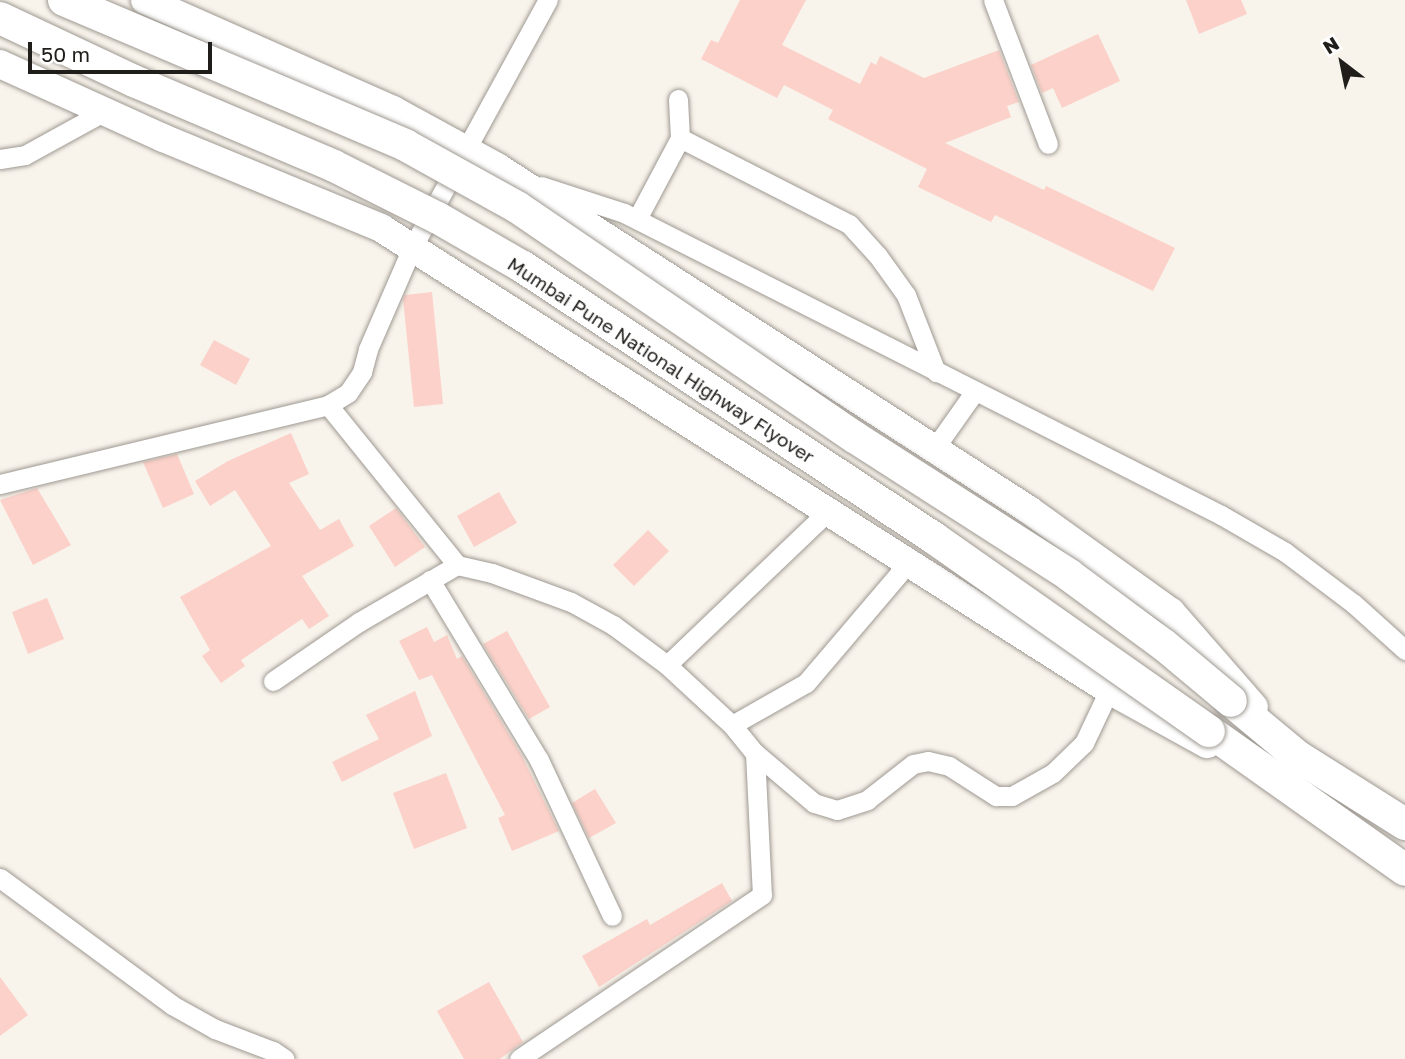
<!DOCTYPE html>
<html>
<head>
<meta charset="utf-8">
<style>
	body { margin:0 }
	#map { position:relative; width:1405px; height:1059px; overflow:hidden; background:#f8f3eb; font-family:"Golos Text",sans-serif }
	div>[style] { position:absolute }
	.building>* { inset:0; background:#fbd1c9 }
	.roads { filter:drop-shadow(0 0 2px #9e9992) drop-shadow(0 0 2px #9e9992) }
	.minor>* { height:19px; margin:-9.5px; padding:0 9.5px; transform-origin:9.5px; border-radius:9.5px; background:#fff }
	.secondary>* { height:28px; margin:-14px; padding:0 14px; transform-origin:14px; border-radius:14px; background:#fff }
	.trunk>* { height:32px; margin:-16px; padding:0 16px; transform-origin:16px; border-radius:16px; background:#fff }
	.bridges { filter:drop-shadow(0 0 2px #9e9992) drop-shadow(0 0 2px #9e9992) }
	.trunk-bridge>* { height:32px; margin:-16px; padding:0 16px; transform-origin:16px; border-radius:16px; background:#fff }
	span { translate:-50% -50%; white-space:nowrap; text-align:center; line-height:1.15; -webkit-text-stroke:5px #fff; paint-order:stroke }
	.street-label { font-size:19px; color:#201e1b }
	.north { position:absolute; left:1307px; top:28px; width:70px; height:70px; -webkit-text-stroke:5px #fff; paint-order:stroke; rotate:328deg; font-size:19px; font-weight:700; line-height:28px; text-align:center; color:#201e1b }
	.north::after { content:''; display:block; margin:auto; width:24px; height:32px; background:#201e1b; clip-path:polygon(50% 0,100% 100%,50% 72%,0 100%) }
	.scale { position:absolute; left:28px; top:42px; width:184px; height:32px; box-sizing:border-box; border:4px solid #201e1b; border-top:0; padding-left:9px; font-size:21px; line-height:24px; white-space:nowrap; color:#201e1b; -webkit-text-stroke:5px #fff; paint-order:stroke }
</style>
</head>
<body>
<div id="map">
	<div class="building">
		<i style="clip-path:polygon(740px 0,806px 0,782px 45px,860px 84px,871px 62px,876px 65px,880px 56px,924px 78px,999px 50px,1019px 102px,1007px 106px,1011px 117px,945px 143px,1044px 190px,1046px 186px,1175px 248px,1153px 291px,995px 215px,991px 222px,918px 187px,927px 169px,828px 119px,833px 110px,784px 85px,777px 98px,701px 59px,711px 40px,718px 43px)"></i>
		<i style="clip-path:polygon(1186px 0,1241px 0,1247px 14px,1199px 34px)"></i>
		<i style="clip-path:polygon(1098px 34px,1120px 81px,1062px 108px,1053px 88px,1042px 93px,1031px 65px)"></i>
		<i style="clip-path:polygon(432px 292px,443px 404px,414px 407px,403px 299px,405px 295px)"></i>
		<i style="clip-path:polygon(214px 340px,250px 359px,236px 385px,200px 365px)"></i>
		<i style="clip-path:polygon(291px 433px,309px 474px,289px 483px,320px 530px,339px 519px,354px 546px,302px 576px,329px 616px,309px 629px,302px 619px,241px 660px,245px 666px,221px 683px,202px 656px,210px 650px,180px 597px,271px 546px,235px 490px,210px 506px,195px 481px,228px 461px)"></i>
		<i style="clip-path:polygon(177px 454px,194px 494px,163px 508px,143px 462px)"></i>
		<i style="clip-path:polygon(37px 488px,71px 545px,33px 565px,0 500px)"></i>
		<i style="clip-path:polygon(499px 492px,517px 523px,474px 547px,457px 516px)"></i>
		<i style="clip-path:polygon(396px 508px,425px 547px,395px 567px,369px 526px)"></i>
		<i style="clip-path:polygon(648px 530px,669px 551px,634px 586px,613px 565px)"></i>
		<i style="clip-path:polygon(47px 598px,64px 639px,28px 654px,12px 612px)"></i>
		<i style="clip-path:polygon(427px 627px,434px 642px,447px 635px,457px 659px,462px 656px,522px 756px,559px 831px,512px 851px,498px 818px,505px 815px,432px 675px,419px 680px,399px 641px)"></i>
		<i style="clip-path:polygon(507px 631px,550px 707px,529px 719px,483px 644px)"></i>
		<i style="clip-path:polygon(415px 691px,432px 736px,342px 782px,332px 762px,379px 739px,366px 715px)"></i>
		<i style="clip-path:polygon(446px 773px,467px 828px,414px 849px,393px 793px)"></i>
		<i style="clip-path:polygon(595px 789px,616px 823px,589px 838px,572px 803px)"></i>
		<i style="clip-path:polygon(722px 883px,732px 901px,599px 987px,582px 956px,647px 919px,650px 925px)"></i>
		<i style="clip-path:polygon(0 977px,28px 1015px,0 1036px)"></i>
		<i style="clip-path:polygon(489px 982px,523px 1042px,500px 1059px,464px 1059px,437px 1011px)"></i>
	</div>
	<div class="roads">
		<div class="minor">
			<i style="left:993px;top:0;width:154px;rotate:69.1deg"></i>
			<i style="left:680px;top:138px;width:190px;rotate:27deg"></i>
			<i style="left:849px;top:224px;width:43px;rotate:47.8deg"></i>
			<i style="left:878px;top:256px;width:48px;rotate:54.3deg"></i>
			<i style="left:906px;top:295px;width:83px;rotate:68.7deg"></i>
			<i style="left:0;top:159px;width:25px;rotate:-9deg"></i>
			<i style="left:25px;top:155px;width:91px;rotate:-28.8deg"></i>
			<i style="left:541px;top:186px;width:87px;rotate:18deg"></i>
			<i style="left:624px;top:213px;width:669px;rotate:26.83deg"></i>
			<i style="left:1221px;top:515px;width:74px;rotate:30deg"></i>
			<i style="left:1285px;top:552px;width:86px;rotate:37deg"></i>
			<i style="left:1354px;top:604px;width:69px;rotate:42deg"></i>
			<i style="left:637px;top:219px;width:92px;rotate:-62deg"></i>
			<i style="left:680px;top:138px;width:39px;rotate:-93deg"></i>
			<i style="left:328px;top:405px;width:206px;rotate:51.1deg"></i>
			<i style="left:457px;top:565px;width:36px;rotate:13deg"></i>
			<i style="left:492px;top:573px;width:84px;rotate:20.2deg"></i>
			<i style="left:571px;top:602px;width:48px;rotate:28.7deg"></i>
			<i style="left:613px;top:625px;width:67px;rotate:36.5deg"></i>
			<i style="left:667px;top:665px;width:88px;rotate:42.7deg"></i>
			<i style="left:732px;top:725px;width:36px;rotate:51deg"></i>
			<i style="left:755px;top:753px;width:142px;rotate:87.2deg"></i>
			<i style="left:762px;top:895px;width:293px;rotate:146deg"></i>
			<i style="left:934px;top:449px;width:71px;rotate:-54.7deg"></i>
			<i style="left:0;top:484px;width:337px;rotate:-13.5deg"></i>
			<i style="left:328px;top:405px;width:23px;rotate:-31deg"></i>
			<i style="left:348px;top:393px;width:25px;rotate:-56deg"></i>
			<i style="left:362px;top:372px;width:24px;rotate:-75deg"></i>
			<i style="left:368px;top:349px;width:110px;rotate:-66.5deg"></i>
			<i style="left:412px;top:248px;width:283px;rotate:-61.3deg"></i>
			<i style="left:430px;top:580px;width:210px;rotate:58.8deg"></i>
			<i style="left:539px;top:760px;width:172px;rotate:64.9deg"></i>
			<i style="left:667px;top:665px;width:221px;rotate:-43.7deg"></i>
			<i style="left:273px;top:681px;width:104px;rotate:-34.5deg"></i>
			<i style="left:359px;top:622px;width:113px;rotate:-30.2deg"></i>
			<i style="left:732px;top:725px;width:85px;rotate:-29.6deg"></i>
			<i style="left:806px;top:683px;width:159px;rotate:-49.6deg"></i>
			<i style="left:755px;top:753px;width:77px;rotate:40.3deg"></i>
			<i style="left:814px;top:803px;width:24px;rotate:17deg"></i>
			<i style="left:837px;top:810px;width:32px;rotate:-18deg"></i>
			<i style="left:867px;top:800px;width:58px;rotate:-38deg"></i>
			<i style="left:913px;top:764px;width:15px;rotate:-11deg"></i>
			<i style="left:928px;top:761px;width:22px;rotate:13deg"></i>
			<i style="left:949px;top:766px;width:56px;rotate:32.6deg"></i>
			<i style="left:996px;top:796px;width:16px"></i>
			<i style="left:1012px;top:796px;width:47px;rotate:-29.3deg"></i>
			<i style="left:1053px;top:773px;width:43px;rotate:-44.1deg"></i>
			<i style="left:1084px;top:743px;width:59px;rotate:-64.7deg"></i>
			<i style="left:0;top:878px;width:214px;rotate:36.4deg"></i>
			<i style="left:172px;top:1005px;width:49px;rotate:29.2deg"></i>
			<i style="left:215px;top:1029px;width:62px;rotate:20.8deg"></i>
			<i style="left:273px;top:1051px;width:14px;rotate:34deg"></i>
		</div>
		<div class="secondary">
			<i style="left:145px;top:0;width:271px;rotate:23.9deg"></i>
			<i style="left:393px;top:110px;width:119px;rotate:28.7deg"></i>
			<i style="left:497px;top:167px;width:633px;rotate:32.81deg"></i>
			<i style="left:1029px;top:510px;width:175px;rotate:35.7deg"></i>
			<i style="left:1171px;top:612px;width:126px;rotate:48.9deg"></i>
			<i style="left:0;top:64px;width:179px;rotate:24.4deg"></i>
			<i style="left:163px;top:138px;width:236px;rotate:22.4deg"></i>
			<i style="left:381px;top:228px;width:862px;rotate:32.4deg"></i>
			<i style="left:1109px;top:690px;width:112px;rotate:28.9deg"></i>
		</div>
		<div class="trunk">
			<i style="left:1231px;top:701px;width:86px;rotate:39.8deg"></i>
			<i style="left:1297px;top:756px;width:128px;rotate:32.2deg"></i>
			<i style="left:1209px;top:731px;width:240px;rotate:35.3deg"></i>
		</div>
	</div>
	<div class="bridges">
		<div class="trunk-bridge">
			<i style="left:64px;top:0;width:371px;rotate:23deg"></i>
			<i style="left:405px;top:145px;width:128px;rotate:29deg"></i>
			<i style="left:517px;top:207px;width:410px;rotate:34.3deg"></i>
			<i style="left:856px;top:438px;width:253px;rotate:32.7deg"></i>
			<i style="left:1069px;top:575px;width:118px;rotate:36.4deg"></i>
			<i style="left:1164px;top:645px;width:87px;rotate:39.9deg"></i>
			<i style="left:0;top:18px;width:148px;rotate:25.2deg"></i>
			<i style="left:134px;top:81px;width:217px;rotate:23deg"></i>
			<i style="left:334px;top:166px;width:116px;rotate:26.6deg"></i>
			<i style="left:438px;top:218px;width:98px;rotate:30deg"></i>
			<i style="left:523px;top:267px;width:492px;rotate:33.4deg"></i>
			<i style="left:934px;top:538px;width:336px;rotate:35.1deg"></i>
		</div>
	</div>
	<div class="street-label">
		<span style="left:661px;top:360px;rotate:33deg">Mumbai Pune National Highway Flyover</span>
	</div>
	<div class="north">N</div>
	<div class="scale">50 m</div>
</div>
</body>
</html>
